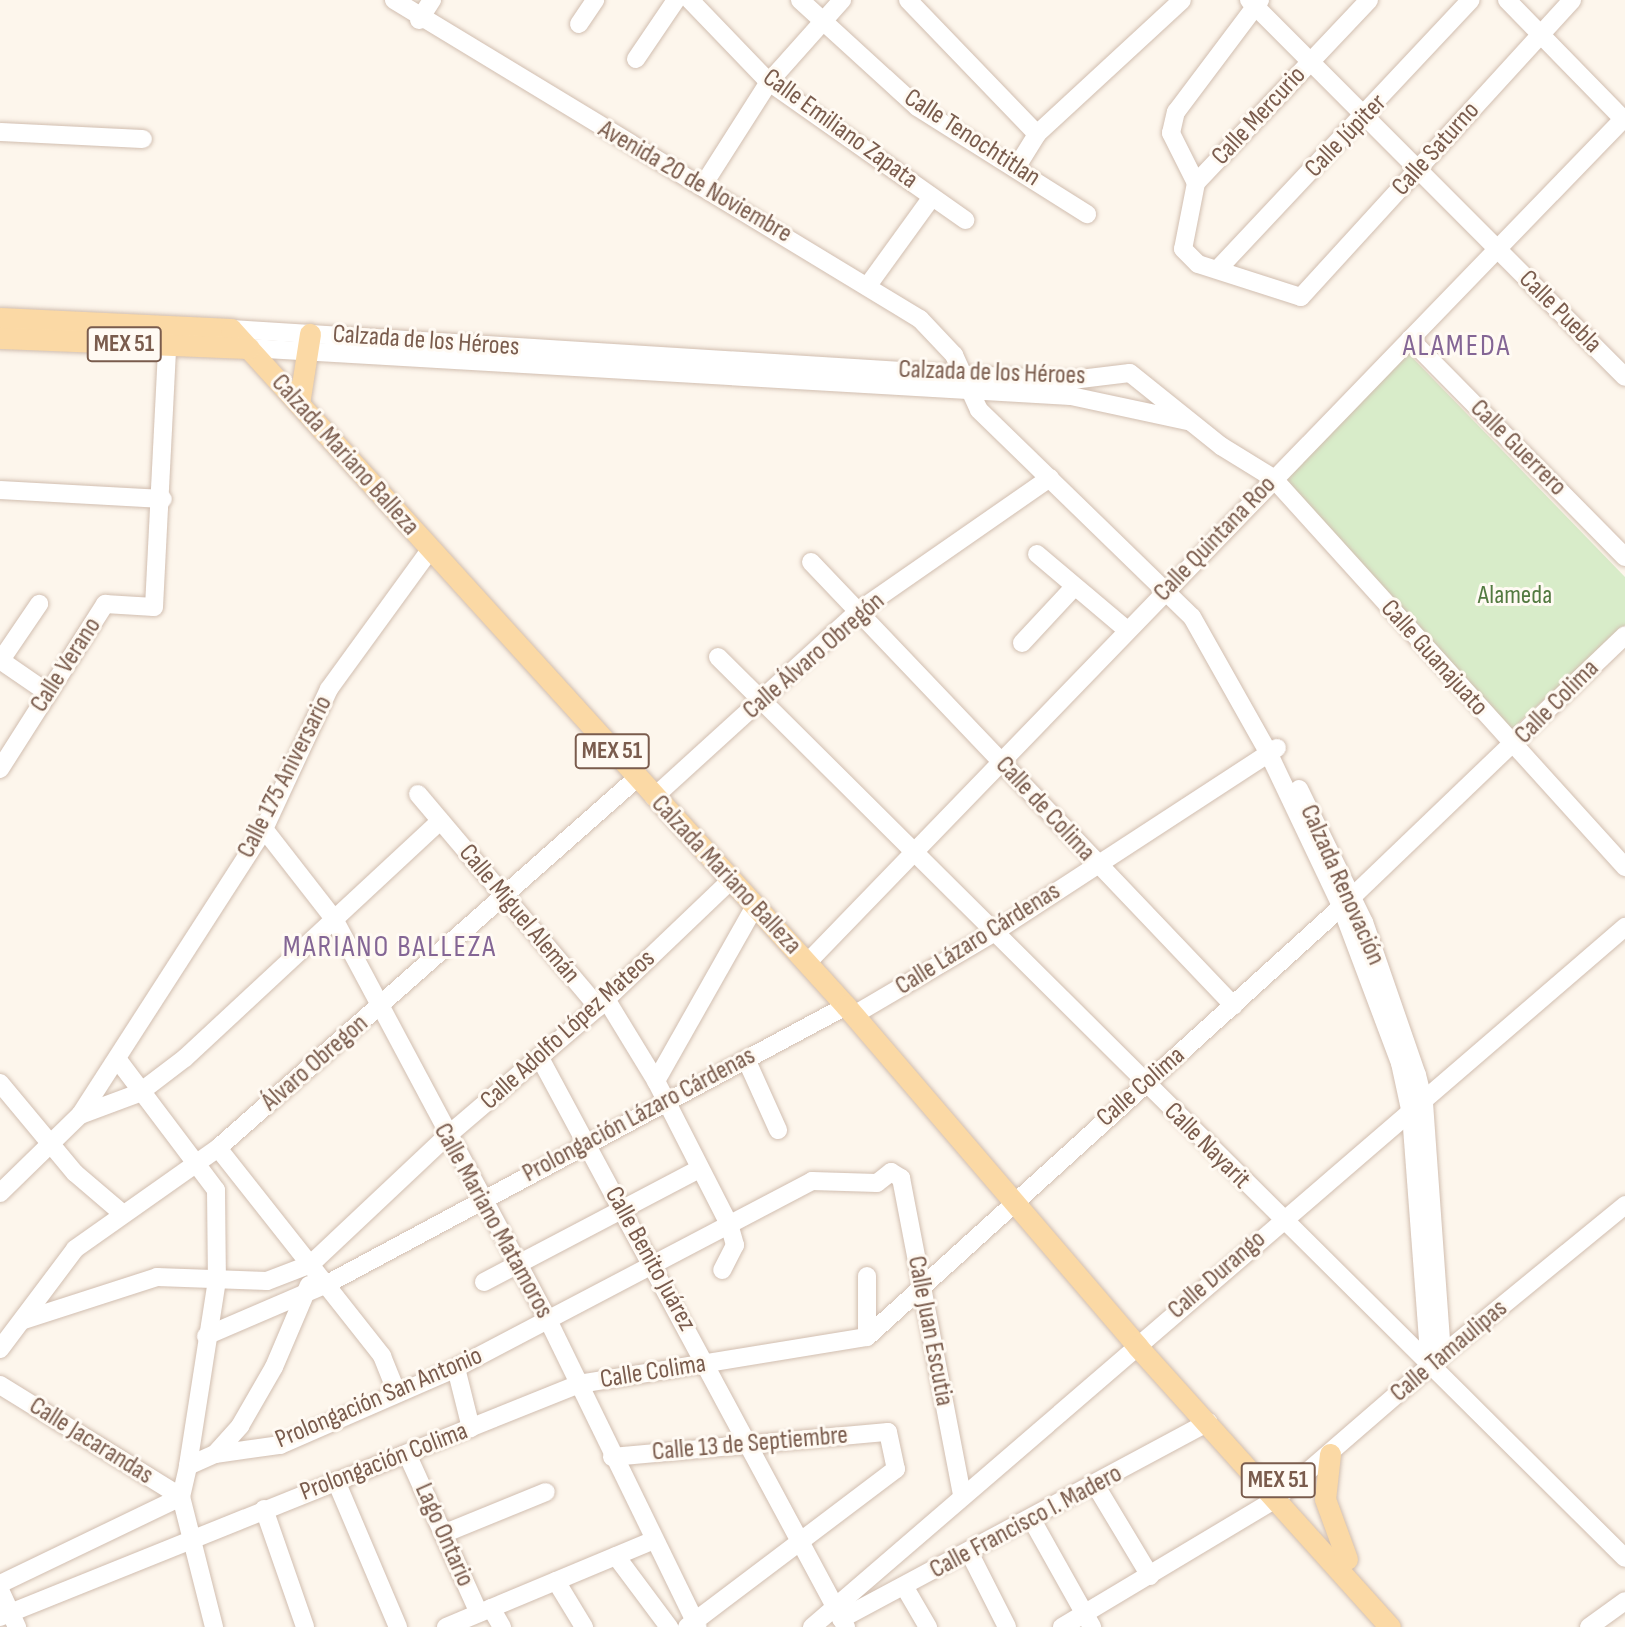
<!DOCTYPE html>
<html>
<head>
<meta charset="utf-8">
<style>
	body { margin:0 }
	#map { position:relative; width:1625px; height:1627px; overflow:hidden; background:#fdf6ec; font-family:"Sofia Sans Condensed",sans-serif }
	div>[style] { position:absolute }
	.green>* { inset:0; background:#d8ecc9 }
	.roads { filter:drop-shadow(0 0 2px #d1beb0) drop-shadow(0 0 2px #d1beb0) }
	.minor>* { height:18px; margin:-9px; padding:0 9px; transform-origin:9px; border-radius:9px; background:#fff }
	.major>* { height:21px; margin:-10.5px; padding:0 10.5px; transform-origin:10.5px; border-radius:10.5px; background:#fbd9a5 }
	span { translate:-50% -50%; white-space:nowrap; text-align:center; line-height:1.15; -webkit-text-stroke:6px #fffaf3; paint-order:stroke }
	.shield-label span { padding:2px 5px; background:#fffaf3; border:2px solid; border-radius:5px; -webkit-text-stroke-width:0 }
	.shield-label { font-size:24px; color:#7a5c4d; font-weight:700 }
	.street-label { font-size:26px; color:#7a5c4d }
	.park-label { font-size:26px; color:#537a41 }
	.quarter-label { font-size:30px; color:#846695; letter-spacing:2px }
</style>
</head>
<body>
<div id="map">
	<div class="green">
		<i style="clip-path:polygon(1407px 352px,1625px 577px,1625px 625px,1512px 729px,1281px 480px)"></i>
	</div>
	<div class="roads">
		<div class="minor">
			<i style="left:394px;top:0;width:615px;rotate:31.24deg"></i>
			<i style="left:920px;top:319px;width:50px;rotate:46.6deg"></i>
			<i style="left:954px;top:355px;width:60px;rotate:65.6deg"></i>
			<i style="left:979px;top:410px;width:297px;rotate:44.2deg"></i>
			<i style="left:1192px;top:617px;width:155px;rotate:60.6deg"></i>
			<i style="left:1268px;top:752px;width:170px;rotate:64.6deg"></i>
			<i style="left:1341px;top:906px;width:168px;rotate:69.4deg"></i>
			<i style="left:1400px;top:1063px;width:52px;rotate:77.8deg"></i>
			<i style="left:1411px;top:1114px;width:252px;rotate:85.7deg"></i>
			<i style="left:690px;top:0;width:114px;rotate:46.1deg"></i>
			<i style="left:769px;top:82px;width:240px;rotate:35.1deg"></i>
			<i style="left:800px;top:0;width:159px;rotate:42.4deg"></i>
			<i style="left:917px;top:107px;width:201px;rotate:32.2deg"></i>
			<i style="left:908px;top:0;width:186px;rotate:46.1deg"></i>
			<i style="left:1249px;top:0;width:532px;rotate:45.08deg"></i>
			<i style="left:1369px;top:0;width:252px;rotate:133.4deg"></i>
			<i style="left:1196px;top:183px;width:67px;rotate:101.1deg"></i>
			<i style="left:1183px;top:249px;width:21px;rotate:45deg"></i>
			<i style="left:1198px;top:264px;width:108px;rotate:17.8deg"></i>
			<i style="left:1301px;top:297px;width:402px;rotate:-47.6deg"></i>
			<i style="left:1507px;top:0;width:169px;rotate:45.7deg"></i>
			<i style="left:419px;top:20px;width:24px;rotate:-57deg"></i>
			<i style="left:579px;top:24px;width:29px;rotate:-56deg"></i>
			<i style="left:636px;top:59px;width:71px;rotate:-55.9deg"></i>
			<i style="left:0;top:132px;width:143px;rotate:2.8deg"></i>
			<i style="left:1016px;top:168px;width:40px;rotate:-58deg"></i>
			<i style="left:1037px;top:134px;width:197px;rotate:-42.7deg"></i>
			<i style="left:1196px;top:183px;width:56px;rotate:-116.6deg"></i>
			<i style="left:1171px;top:133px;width:22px;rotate:-77deg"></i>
			<i style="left:1176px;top:112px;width:140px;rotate:-53.1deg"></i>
			<i style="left:702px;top:187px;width:125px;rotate:-57.5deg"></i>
			<i style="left:769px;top:82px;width:110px;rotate:-48.3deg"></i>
			<i style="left:1218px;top:269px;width:369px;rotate:-46.8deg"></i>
			<i style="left:869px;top:284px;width:107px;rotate:-54.1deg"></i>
			<i style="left:231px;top:329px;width:736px;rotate:3.58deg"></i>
			<i style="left:966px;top:375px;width:106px;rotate:2.7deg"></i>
			<i style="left:1072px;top:380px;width:58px;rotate:-6.9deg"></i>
			<i style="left:1130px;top:373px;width:117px;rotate:38.7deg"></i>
			<i style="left:1221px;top:446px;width:61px;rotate:31.6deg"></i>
			<i style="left:1273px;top:478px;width:525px;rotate:47.86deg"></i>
			<i style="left:1410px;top:339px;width:306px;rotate:45.4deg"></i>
			<i style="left:249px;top:348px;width:823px;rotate:3.34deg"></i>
			<i style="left:1071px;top:396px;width:120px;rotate:12.1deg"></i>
			<i style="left:0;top:490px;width:163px;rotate:3.2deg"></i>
			<i style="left:1037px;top:554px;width:118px;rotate:40.2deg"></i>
			<i style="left:811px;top:562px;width:613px;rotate:46.39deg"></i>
			<i style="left:1022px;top:643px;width:76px;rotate:-47.1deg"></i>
			<i style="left:718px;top:657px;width:1278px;rotate:44.81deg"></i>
			<i style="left:0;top:660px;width:58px;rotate:34.5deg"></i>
			<i style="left:1px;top:660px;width:68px;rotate:-55.8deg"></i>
			<i style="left:0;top:769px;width:196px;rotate:-57.5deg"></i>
			<i style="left:105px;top:604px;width:49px;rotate:3.5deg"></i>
			<i style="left:154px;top:607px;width:260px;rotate:-87.1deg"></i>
			<i style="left:1299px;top:789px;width:148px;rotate:64deg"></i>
			<i style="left:1364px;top:922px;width:162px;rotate:70.9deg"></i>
			<i style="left:1417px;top:1075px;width:29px;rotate:76deg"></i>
			<i style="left:1424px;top:1103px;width:253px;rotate:85.9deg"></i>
			<i style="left:418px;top:794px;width:279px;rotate:49.8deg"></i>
			<i style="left:654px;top:797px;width:275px;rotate:-42.3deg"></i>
			<i style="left:857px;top:612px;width:235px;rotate:-34.8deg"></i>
			<i style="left:264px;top:829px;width:114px;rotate:52.1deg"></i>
			<i style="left:334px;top:919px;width:457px;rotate:61.9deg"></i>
			<i style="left:549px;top:1322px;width:339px;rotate:64deg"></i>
			<i style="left:807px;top:963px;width:1177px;rotate:-45.96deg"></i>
			<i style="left:606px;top:999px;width:96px;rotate:58.6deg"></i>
			<i style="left:656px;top:1081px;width:161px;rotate:63deg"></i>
			<i style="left:729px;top:1224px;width:22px;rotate:74deg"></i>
			<i style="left:735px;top:1245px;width:28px;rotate:117deg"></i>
			<i style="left:854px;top:1015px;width:161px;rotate:-30.5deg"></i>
			<i style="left:993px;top:933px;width:339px;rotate:-33.1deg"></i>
			<i style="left:540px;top:1058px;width:646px;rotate:61.73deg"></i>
			<i style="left:746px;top:1059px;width:78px;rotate:65.7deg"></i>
			<i style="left:118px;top:1060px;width:163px;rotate:53deg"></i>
			<i style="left:216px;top:1190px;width:90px;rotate:89.4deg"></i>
			<i style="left:217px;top:1280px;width:188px;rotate:98.9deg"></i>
			<i style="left:656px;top:1081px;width:201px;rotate:-60.5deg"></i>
			<i style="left:0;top:1083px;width:117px;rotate:50.2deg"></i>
			<i style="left:75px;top:1173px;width:63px;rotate:40.5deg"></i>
			<i style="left:80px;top:1115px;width:340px;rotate:-57.2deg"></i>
			<i style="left:264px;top:829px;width:154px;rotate:-65.1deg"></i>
			<i style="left:329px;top:689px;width:172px;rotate:-54deg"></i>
			<i style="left:218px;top:1148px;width:265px;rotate:51.7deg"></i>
			<i style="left:382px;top:1356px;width:37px;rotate:68deg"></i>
			<i style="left:0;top:1193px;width:112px;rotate:-44.3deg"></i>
			<i style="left:80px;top:1115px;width:63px;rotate:-20.4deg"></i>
			<i style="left:139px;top:1093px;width:58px;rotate:-37.3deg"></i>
			<i style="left:185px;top:1058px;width:348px;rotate:-42.9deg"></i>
			<i style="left:867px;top:1276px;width:61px;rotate:90deg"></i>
			<i style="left:484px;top:1282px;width:243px;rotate:-27.7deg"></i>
			<i style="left:24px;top:1320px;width:140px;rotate:-17.9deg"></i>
			<i style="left:157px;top:1277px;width:110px;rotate:2.1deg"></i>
			<i style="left:267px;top:1281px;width:47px;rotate:-21.1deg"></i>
			<i style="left:311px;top:1264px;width:187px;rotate:-43.3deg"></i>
			<i style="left:447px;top:1136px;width:199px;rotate:-40.5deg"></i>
			<i style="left:598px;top:1007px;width:184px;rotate:-43.7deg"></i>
			<i style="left:206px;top:1336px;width:134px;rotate:-23.3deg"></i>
			<i style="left:329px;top:1283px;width:587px;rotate:-28.18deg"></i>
			<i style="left:0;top:1349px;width:125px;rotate:-53.1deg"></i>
			<i style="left:75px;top:1249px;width:175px;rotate:-35.2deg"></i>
			<i style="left:218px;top:1148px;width:559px;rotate:-41.45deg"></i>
			<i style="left:456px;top:1368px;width:62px;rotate:76deg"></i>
			<i style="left:0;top:1385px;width:213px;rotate:31.7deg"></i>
			<i style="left:215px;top:1454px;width:38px;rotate:-48deg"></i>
			<i style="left:240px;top:1426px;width:68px;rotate:-60deg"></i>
			<i style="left:274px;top:1367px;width:89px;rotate:-66.9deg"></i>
			<i style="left:408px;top:1456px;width:172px;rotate:65.7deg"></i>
			<i style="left:612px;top:1457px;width:277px;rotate:-5.2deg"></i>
			<i style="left:888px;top:1432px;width:38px;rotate:78deg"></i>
			<i style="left:896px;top:1469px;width:262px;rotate:142.9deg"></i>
			<i style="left:336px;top:1481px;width:159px;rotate:67deg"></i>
			<i style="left:1096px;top:1486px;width:105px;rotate:59deg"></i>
			<i style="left:264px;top:1509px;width:125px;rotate:70.8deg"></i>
			<i style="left:1032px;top:1520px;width:123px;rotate:60.7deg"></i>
			<i style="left:443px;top:1534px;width:111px;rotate:-22.2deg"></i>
			<i style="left:969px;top:1552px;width:84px;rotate:63.1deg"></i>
			<i style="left:616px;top:1556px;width:89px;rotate:53.3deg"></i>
			<i style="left:556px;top:1581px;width:54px;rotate:58.7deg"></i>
			<i style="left:0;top:1584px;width:201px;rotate:-25.7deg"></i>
			<i style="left:904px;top:1586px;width:48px;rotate:59.7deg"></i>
			<i style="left:0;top:1590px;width:41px;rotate:65.3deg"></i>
			<i style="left:491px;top:1608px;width:22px;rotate:60deg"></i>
			<i style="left:0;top:1617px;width:624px;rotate:-21.92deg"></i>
			<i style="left:579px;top:1384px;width:292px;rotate:-9.3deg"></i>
			<i style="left:867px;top:1337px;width:655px;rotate:-42.21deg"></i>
			<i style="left:1352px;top:897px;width:378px;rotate:-43.8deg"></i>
			<i style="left:841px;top:1619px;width:417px;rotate:-28.2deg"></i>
			<i style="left:214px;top:1627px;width:134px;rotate:-104.2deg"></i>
			<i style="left:181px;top:1497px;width:32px;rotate:-77deg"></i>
			<i style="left:188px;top:1466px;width:30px;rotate:-24deg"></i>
			<i style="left:215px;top:1454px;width:66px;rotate:-7.9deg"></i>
			<i style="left:280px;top:1445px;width:192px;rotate:-23.6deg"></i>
			<i style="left:456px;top:1368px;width:402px;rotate:-27.7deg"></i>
			<i style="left:812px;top:1181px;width:65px;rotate:1.8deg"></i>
			<i style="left:877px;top:1183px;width:18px;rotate:-38deg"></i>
			<i style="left:891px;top:1172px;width:12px;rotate:31deg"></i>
			<i style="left:901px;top:1178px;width:323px;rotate:79.1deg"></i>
			<i style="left:446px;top:1627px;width:223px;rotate:-22.7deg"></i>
			<i style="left:812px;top:1627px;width:1073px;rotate:-40.73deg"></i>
			<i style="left:1062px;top:1627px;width:249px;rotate:-30.9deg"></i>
			<i style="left:1276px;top:1499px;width:220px;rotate:-40.9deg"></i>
			<i style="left:1442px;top:1355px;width:237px;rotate:-39.3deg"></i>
			<i style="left:1589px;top:1627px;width:44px;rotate:-35.8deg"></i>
		</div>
		<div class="major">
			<i style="left:0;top:318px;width:231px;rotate:2.7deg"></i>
			<i style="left:231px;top:329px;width:915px;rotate:47.75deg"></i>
			<i style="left:846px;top:1006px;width:448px;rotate:49.4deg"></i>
			<i style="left:1137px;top:1346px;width:378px;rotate:48deg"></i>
			<i style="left:0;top:338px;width:249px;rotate:2.3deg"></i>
			<i style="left:299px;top:404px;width:71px;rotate:-81.1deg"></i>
			<i style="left:1330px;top:1454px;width:45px;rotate:96.3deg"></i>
			<i style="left:1325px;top:1499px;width:64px;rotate:69.9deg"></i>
		</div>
	</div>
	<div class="shield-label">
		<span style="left:124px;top:344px">MEX 51</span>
		<span style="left:612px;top:751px">MEX 51</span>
		<span style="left:1278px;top:1480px">MEX 51</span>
	</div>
	<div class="street-label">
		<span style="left:1259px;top:116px;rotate:-47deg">Calle Mercurio</span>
		<span style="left:840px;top:129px;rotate:36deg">Calle Emiliano Zapata</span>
		<span style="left:1346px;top:136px;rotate:-46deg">Calle Júpiter</span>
		<span style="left:972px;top:138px;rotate:33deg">Calle Tenochtitlan</span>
		<span style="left:1436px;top:149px;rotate:-48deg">Calle Saturno</span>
		<span style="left:695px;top:182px;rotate:30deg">Avenida 20 de Noviembre</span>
		<span style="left:1560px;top:312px;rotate:45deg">Calle Puebla</span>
		<span style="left:426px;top:341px;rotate:4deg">Calzada de los Héroes</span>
		<span style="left:992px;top:373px;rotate:2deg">Calzada de los Héroes</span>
		<span style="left:1518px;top:448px;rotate:45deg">Calle Guerrero</span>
		<span style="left:345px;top:455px;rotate:48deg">Calzada Mariano Balleza</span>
		<span style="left:1215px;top:539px;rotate:-46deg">Calle Quintana Roo</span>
		<span style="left:814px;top:656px;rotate:-41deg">Calle Álvaro Obregón</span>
		<span style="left:1434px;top:658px;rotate:48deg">Calle Guanajuato</span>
		<span style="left:66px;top:665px;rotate:-57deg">Calle Verano</span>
		<span style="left:1557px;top:702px;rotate:-45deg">Calle Colima</span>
		<span style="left:285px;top:777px;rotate:-63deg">Calle 175 Aniversario</span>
		<span style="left:1045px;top:809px;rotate:47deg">Calle de Colima</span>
		<span style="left:726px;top:875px;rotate:47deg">Calzada Mariano Balleza</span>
		<span style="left:1342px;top:885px;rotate:66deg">Calzada Renovación</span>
		<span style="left:519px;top:914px;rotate:50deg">Calle Miguel Alemán</span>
		<span style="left:978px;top:939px;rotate:-32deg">Calle Lázaro Cárdenas</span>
		<span style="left:568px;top:1030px;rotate:-42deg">Calle Adolfo López Mateos</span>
		<span style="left:315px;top:1063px;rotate:-41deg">Álvaro Obregon</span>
		<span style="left:1141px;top:1087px;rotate:-41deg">Calle Colima</span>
		<span style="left:639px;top:1115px;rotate:-28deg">Prolongación Lázaro Cárdenas</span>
		<span style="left:1207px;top:1146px;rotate:45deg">Calle Nayarit</span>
		<span style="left:493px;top:1221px;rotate:61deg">Calle Mariano Matamoros</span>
		<span style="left:650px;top:1259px;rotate:61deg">Calle Benito Juárez</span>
		<span style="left:1217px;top:1275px;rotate:-41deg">Calle Durango</span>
		<span style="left:930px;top:1331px;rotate:79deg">Calle Juan Escutia</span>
		<span style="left:1449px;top:1351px;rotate:-40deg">Calle Tamaulipas</span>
		<span style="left:653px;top:1372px;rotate:-9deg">Calle Colima</span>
		<span style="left:379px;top:1398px;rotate:-23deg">Prolongación San Antonio</span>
		<span style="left:91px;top:1441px;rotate:32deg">Calle Jacarandas</span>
		<span style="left:750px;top:1444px;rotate:-5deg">Calle 13 de Septiembre</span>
		<span style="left:384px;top:1462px;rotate:-21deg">Prolongación Colima</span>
		<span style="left:1026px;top:1522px;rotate:-28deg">Calle Francisco I. Madero</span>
		<span style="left:444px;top:1535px;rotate:66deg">Lago Ontario</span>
	</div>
	<div class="park-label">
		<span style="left:1515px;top:596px">Alameda</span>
	</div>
	<div class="quarter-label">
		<span style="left:1457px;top:346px">ALAMEDA</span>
		<span style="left:390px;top:947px">MARIANO BALLEZA</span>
	</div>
</div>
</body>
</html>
